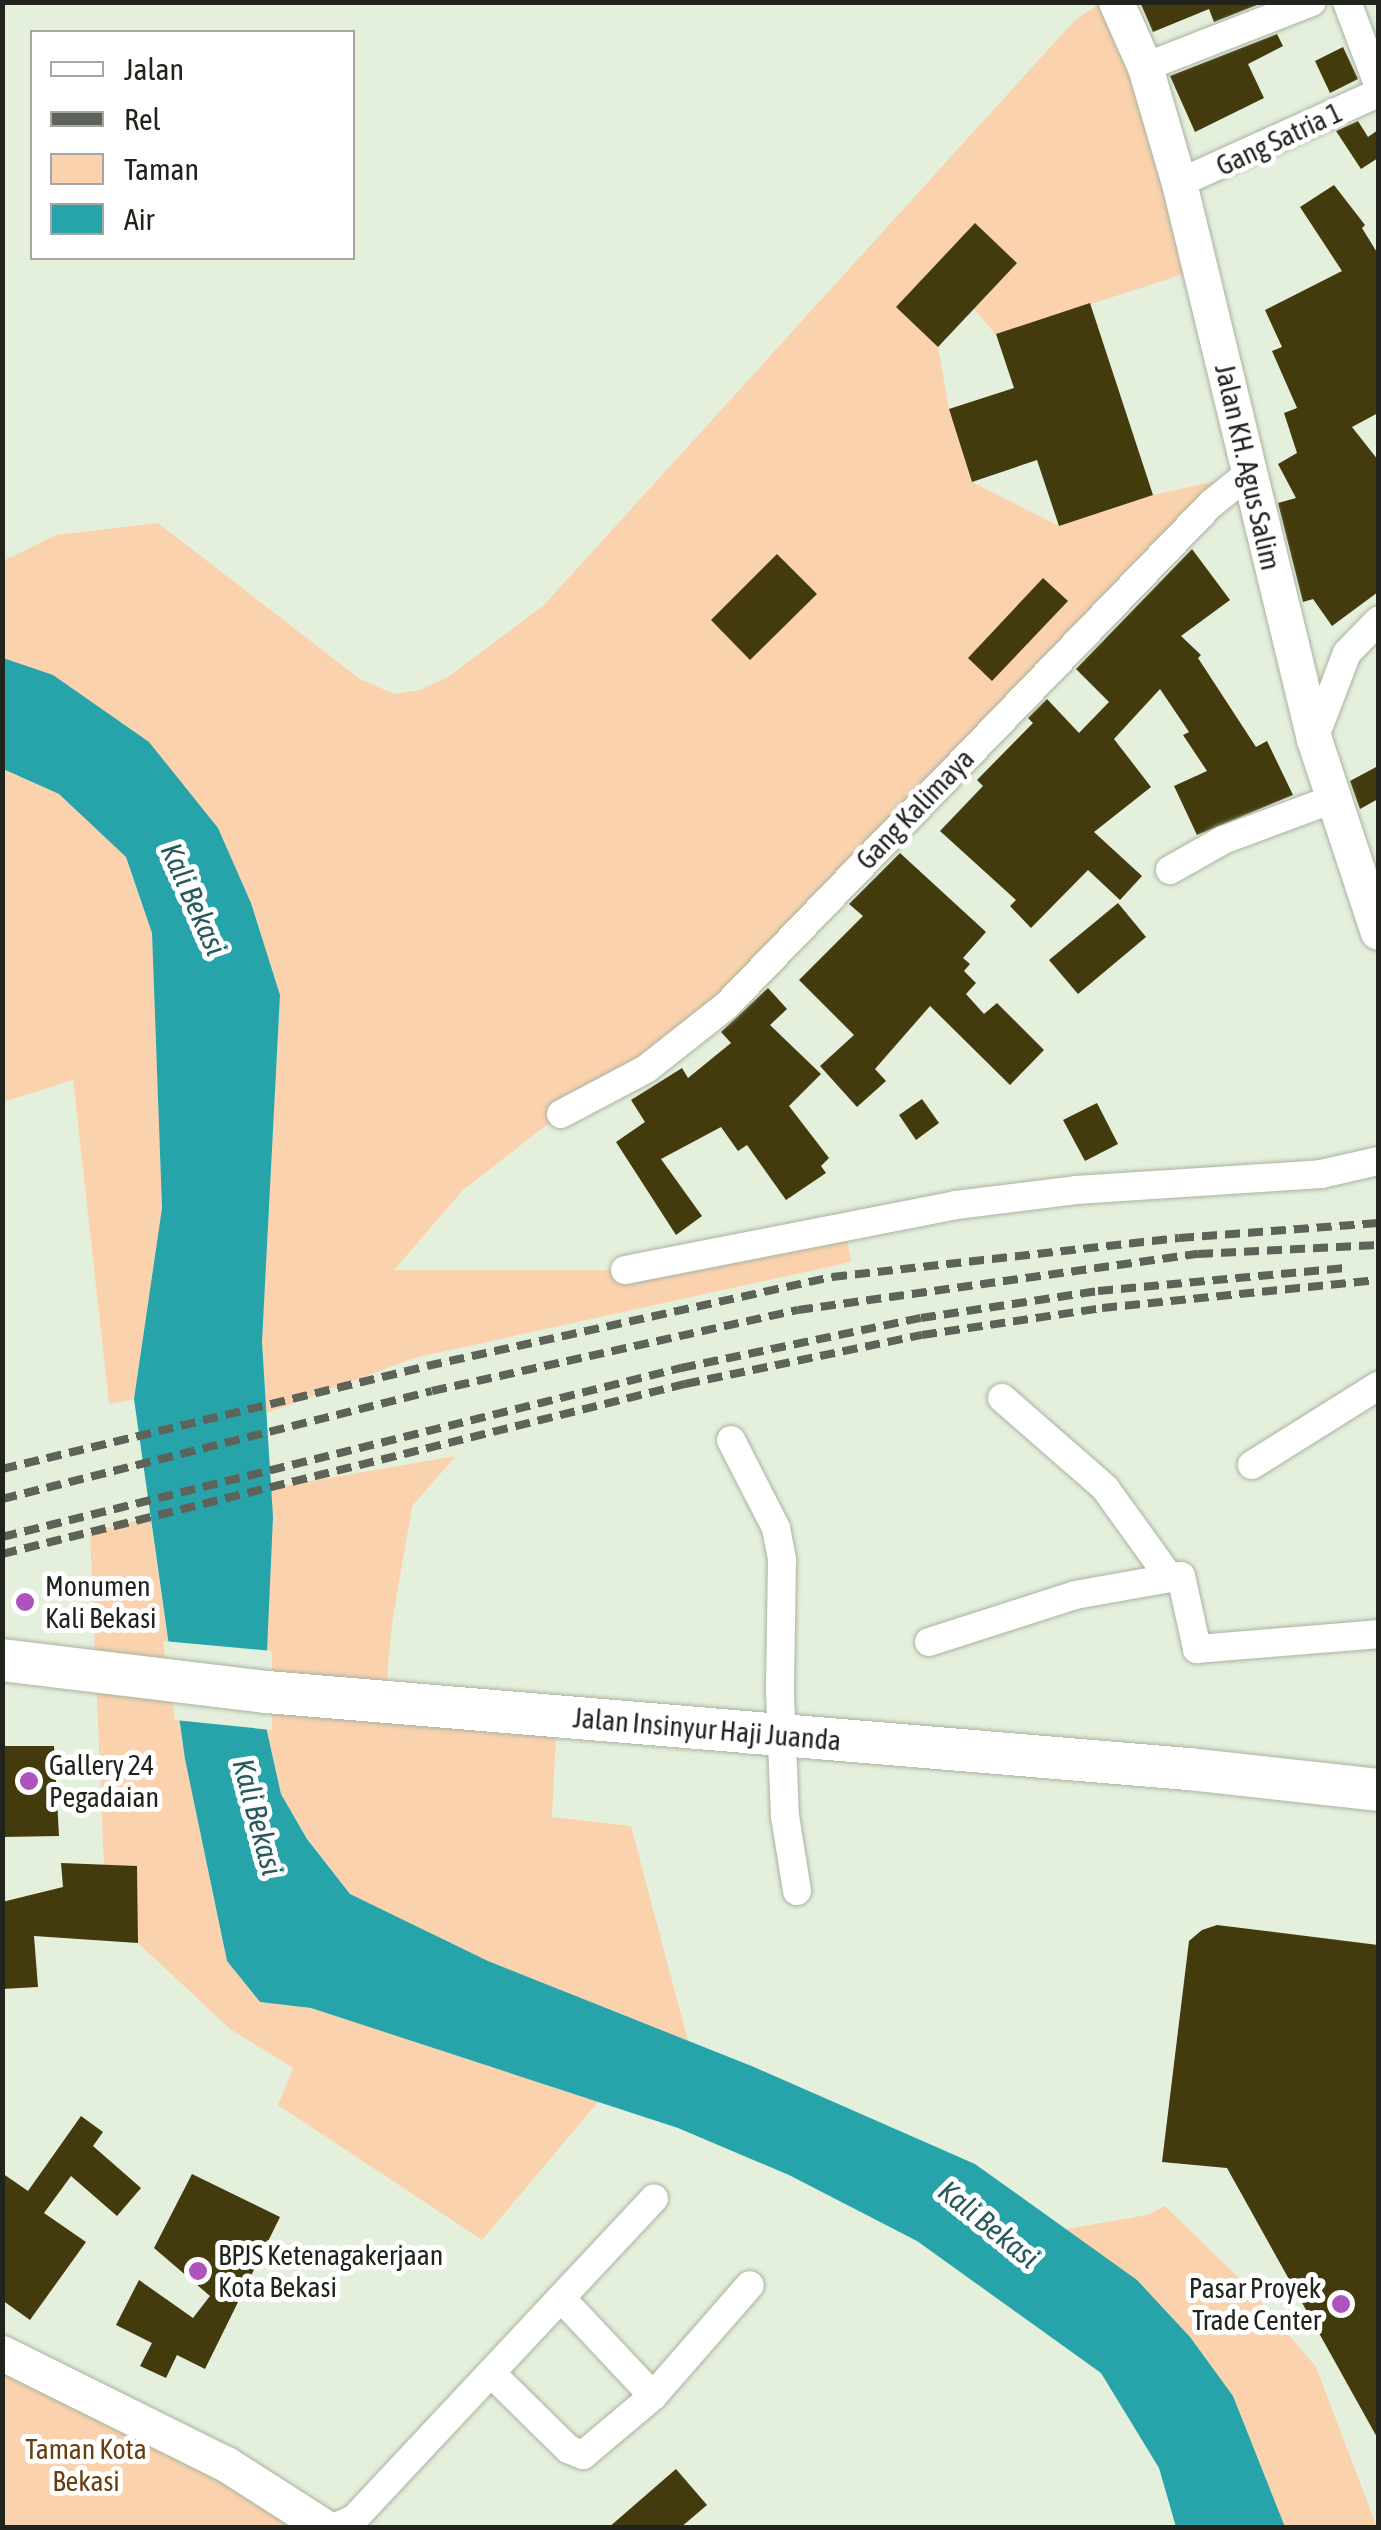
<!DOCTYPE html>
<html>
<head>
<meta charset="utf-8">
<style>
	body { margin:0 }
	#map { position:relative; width:1381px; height:2530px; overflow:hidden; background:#e5f0dc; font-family:"Asap Condensed",sans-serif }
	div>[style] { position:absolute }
	.green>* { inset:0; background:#fbd2ae }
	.water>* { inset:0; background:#26a4aa }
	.pier>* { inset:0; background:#e5f0dc }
	.building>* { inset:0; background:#433a0e }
	.roads { filter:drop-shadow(0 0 2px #a8b3a0) drop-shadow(0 0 2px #a8b3a0) }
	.minor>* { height:28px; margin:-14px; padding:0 14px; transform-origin:14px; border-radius:14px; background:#fff }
	.tertiary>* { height:35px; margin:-17.5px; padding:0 17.5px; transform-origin:17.5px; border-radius:17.5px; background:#fff }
	.primary>* { height:42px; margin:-21px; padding:0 21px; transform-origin:21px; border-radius:21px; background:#fff }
	.rail>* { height:8px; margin-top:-4px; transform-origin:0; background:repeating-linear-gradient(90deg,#5d6358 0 15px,transparent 0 23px) }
	.dots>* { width:28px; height:28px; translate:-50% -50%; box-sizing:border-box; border:5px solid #fff; border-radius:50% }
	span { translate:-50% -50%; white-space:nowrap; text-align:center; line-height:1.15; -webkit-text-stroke:10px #fff; paint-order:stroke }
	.street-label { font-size:28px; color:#20241d }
	.poi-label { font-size:28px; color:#20241d }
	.left { translate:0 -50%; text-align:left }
	.right { translate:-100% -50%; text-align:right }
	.park-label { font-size:28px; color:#663e12 }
	.water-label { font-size:30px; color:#285a5d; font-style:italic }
	.frame { position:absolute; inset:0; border:5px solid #20241d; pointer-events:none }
	.legend { position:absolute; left:30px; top:30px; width:325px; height:230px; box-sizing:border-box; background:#fff; border:2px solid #a6a7a5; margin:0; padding:12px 18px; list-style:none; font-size:30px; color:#20241d }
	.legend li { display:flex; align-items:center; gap:20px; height:50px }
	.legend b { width:50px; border:2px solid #a6a7a5 }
</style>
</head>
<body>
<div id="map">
	<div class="green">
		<i style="clip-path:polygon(1101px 3px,1116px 3px,1202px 268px,996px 335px,974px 309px,1017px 262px,975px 224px,896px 307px,938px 347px,949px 409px,972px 482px,1059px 526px,1153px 495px,1248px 474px,727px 1005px,561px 1114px,463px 1190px,394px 1270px,625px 1270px,844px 1224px,851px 1262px,414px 1358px,267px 1413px,262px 1342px,280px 995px,251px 903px,218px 828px,3px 658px,3px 561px,56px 535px,158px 523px,360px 679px,394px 694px,420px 690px,448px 677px,544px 605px,1075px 20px)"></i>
		<i style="clip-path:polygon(2px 769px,59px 794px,126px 857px,152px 933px,162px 1208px,134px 1399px,109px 1404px,73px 1080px,3px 1102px)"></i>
		<i style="clip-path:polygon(456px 1456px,412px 1506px,392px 1624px,385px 1702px,557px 1717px,552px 1817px,631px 1826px,688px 2041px,488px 1961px,350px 1894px,307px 1838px,281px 1794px,264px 1718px,271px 1488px)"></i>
		<i style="clip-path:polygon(150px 1517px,185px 1759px,227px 1961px,260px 2002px,311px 2008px,598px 2102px,482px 2240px,278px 2105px,293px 2068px,230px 2029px,138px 1943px,137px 1866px,104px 1865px,90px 1532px)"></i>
		<i style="clip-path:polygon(1165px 2206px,1246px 2285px,1316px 2367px,1377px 2527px,1285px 2527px,1233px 2396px,1066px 2229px,1147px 2215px)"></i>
		<i style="clip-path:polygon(2px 2353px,322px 2527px,3px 2527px)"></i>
	</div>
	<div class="water">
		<i style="clip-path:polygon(3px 658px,53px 675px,149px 742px,218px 828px,251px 903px,280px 995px,262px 1342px,273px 1517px,264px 1718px,281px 1794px,307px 1839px,350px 1894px,488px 1961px,754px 2067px,975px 2164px,1137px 2280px,1190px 2337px,1233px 2396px,1285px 2527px,1176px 2527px,1159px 2468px,1101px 2373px,917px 2241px,789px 2175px,678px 2128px,311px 2008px,260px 2002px,227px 1961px,185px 1759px,134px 1399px,162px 1208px,152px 933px,126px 857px,59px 794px,3px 769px)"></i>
	</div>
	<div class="pier">
		<i style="clip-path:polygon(163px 1641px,272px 1651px,272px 1730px,175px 1720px)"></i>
	</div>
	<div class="building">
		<i style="clip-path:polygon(1140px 2px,1262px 2px,1262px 3px,1214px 22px,1209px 9px,1153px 32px)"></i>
		<i style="clip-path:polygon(1277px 34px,1283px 46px,1248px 64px,1264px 98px,1195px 132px,1170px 76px)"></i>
		<i style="clip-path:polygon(1343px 47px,1358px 79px,1330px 93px,1315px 61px)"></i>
		<i style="clip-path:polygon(1358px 121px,1368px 137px,1378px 130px,1378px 158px,1361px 169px,1336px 131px)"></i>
		<i style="clip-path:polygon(1334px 185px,1365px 225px,1362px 228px,1378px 254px,1378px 413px,1352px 427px,1378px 460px,1378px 592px,1332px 626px,1313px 599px,1303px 602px,1278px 503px,1296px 498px,1278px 464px,1297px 453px,1284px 413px,1297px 408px,1272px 351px,1282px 347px,1265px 310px,1342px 271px,1300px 207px)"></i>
		<i style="clip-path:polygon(975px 223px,1017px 263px,938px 347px,896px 307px)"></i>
		<i style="clip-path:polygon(1090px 303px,1153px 495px,1059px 526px,1037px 460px,972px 482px,949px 409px,1014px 388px,996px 334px)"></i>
		<i style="clip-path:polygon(1192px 549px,1230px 600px,1181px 636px,1201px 655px,1198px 658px,1256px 747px,1267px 741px,1293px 795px,1197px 835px,1174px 786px,1207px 771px,1183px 735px,1189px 732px,1160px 689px,1114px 739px,1151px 787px,1094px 832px,1142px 876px,1120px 900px,1088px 870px,1031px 928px,1010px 906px,1016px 900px,940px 831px,983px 786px,977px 780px,1033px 723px,1028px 718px,1047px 699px,1079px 733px,1109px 702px,1076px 669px)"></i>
		<i style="clip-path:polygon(777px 554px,817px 594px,750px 660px,711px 620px)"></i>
		<i style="clip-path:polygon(1043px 578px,1068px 601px,992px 681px,968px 658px)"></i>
		<i style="clip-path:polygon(1378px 766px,1378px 799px,1360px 809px,1350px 781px)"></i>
		<i style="clip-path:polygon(900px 853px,986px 932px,963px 958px,970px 964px,964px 971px,976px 983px,966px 994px,984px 1014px,997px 1003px,1044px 1050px,1010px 1085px,930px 1006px,875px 1069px,886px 1081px,857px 1107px,820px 1066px,854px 1035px,799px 980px,863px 916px,849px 904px)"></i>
		<i style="clip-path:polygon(1118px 903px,1146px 937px,1078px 994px,1049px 960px)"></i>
		<i style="clip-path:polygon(768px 988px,787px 1009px,770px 1025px,821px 1074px,789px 1106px,829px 1158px,821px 1166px,826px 1173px,786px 1200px,747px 1145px,738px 1151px,721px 1127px,661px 1159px,702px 1216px,676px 1235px,616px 1142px,645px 1122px,631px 1100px,682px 1068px,688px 1078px,731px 1043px,721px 1032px)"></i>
		<i style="clip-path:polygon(922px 1099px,939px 1123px,916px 1140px,899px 1115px)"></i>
		<i style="clip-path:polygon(1097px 1103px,1118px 1144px,1085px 1161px,1063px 1120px)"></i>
		<i style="clip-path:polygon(2px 1746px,54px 1746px,59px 1836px,2px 1837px)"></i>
		<i style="clip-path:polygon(61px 1863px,137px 1866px,138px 1943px,34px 1936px,38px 1987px,2px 1989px,2px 1902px,63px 1887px)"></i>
		<i style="clip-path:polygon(1217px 1925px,1378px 1945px,1378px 2439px,1227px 2168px,1162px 2162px,1189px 1941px,1202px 1930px)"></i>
		<i style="clip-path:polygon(81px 2116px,103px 2132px,93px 2146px,141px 2188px,117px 2216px,71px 2176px,44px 2213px,86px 2242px,30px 2320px,2px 2300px,2px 2173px,28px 2191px)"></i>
		<i style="clip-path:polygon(192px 2174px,280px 2217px,205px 2369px,177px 2355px,166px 2378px,140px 2366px,152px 2343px,116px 2325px,139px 2280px,193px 2318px,210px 2296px,154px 2248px)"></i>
		<i style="clip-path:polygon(676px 2469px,707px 2505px,680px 2528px,608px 2528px)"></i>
	</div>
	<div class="roads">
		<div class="minor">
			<i style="left:1347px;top:2px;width:88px;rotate:69.3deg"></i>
			<i style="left:1145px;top:67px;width:179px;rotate:-21.3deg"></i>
			<i style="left:1179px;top:183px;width:218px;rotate:-24.3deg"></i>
			<i style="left:1314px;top:739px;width:92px;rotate:-69deg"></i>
			<i style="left:1347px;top:653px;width:45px;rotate:-45.9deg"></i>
			<i style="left:1170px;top:870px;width:61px;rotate:-29.5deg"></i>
			<i style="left:1223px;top:840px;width:117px;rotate:-20.4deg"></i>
			<i style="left:561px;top:1114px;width:96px;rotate:-27.9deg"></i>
			<i style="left:646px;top:1069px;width:103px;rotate:-38.3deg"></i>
			<i style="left:727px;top:1005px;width:697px;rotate:-45.99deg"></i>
			<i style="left:1211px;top:504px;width:48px;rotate:-39deg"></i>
			<i style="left:625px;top:1270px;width:337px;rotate:-11.1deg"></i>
			<i style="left:956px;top:1205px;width:121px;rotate:-7.1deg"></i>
			<i style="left:1076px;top:1190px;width:246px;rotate:-3.7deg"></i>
			<i style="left:1321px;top:1174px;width:58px;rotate:-12.8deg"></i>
			<i style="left:1002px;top:1398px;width:137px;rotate:41.1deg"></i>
			<i style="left:1105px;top:1488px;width:111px;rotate:54.2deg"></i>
			<i style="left:1170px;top:1578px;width:11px;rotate:-10deg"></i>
			<i style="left:1181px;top:1576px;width:75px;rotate:77.6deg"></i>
			<i style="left:1197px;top:1649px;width:182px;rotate:-4.7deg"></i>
			<i style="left:731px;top:1440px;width:99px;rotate:62.9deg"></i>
			<i style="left:776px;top:1528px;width:33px;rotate:79deg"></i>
			<i style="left:782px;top:1560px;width:133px;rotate:90.9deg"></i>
			<i style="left:780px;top:1693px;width:123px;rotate:87.7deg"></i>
			<i style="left:785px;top:1816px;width:76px;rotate:80.9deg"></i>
			<i style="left:1252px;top:1465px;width:149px;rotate:-32.1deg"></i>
			<i style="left:929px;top:1642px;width:153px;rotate:-17.8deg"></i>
			<i style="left:1075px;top:1595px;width:97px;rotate:-10.1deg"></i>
			<i style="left:561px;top:2298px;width:134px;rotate:46.8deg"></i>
			<i style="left:491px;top:2373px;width:108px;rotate:44.6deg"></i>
			<i style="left:568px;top:2449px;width:16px;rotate:22deg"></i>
			<i style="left:583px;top:2455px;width:92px;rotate:-40.1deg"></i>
			<i style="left:653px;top:2396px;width:147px;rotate:-48.9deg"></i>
			<i style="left:333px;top:2528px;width:23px;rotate:-23deg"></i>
			<i style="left:354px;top:2519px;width:439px;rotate:-46.9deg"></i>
		</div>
		<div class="tertiary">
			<i style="left:1116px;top:2px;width:71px;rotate:66deg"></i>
			<i style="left:1145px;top:67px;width:121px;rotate:73.7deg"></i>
			<i style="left:1179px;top:183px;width:572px;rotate:76.35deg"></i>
			<i style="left:1314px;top:739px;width:203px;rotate:71.7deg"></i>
			<i style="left:2px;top:2353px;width:250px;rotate:26.4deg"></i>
			<i style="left:226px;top:2464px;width:119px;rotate:32.6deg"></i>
		</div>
		<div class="primary">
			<i style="left:2px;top:1660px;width:267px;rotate:6.9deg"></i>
			<i style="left:267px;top:1692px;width:924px;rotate:4.78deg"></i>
			<i style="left:1188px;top:1769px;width:191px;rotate:6.3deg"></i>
		</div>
	</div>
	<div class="rail">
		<i style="left:2px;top:1469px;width:437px;rotate:-13.6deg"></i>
		<i style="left:427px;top:1366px;width:415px;rotate:-12.4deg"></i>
		<i style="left:832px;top:1277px;width:349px;rotate:-6.4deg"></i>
		<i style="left:1179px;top:1238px;width:200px;rotate:-4.3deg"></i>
		<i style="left:2px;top:1499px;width:443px;rotate:-14.1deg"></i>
		<i style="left:432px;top:1391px;width:375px;rotate:-12.5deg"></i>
		<i style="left:798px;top:1310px;width:404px;rotate:-8deg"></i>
		<i style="left:1198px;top:1254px;width:180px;rotate:-2.9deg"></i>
		<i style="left:2px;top:1537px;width:700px;rotate:-13.98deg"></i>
		<i style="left:681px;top:1368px;width:245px;rotate:-11.8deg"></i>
		<i style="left:921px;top:1318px;width:179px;rotate:-8.7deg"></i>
		<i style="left:1098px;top:1291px;width:251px;rotate:-5.3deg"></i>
		<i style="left:2px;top:1554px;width:704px;rotate:-13.98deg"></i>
		<i style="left:685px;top:1384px;width:242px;rotate:-11.7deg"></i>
		<i style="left:922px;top:1335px;width:182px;rotate:-8.5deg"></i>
		<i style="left:1102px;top:1308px;width:277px;rotate:-5.8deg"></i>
	</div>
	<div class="dots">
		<i style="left:25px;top:1602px;background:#ae53be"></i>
		<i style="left:29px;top:1781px;background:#ae53be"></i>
		<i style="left:198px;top:2271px;background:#ae53be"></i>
		<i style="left:1341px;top:2304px;background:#ae53be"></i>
	</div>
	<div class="street-label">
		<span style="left:1279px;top:139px;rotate:-25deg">Gang Satria 1</span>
		<span style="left:1248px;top:467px;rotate:77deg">Jalan KH. Agus Salim</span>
		<span style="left:915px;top:809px;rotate:-46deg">Gang Kalimaya</span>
		<span style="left:707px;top:1729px;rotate:5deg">Jalan Insinyur Haji Juanda</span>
	</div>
	<div class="poi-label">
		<span class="left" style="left:45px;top:1602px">Monumen<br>Kali Bekasi</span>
		<span class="left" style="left:49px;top:1781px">Gallery 24<br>Pegadaian</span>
		<span class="left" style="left:218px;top:2271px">BPJS Ketenagakerjaan<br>Kota Bekasi</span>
		<span class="right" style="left:1321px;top:2304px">Pasar Proyek<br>Trade Center</span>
	</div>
	<div class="park-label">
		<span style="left:86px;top:2465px">Taman Kota<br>Bekasi</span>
	</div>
	<div class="water-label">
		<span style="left:194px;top:899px;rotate:66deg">Kali Bekasi</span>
		<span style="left:258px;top:1817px;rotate:75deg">Kali Bekasi</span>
		<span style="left:989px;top:2224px;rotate:39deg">Kali Bekasi</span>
	</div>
	<div class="frame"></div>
	<ul class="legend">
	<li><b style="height:12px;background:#fff"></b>Jalan</li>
	<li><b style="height:12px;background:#5d6358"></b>Rel</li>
	<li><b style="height:28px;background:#fbd2ae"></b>Taman</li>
	<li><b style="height:28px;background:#26a4aa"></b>Air</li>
	</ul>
</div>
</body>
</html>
